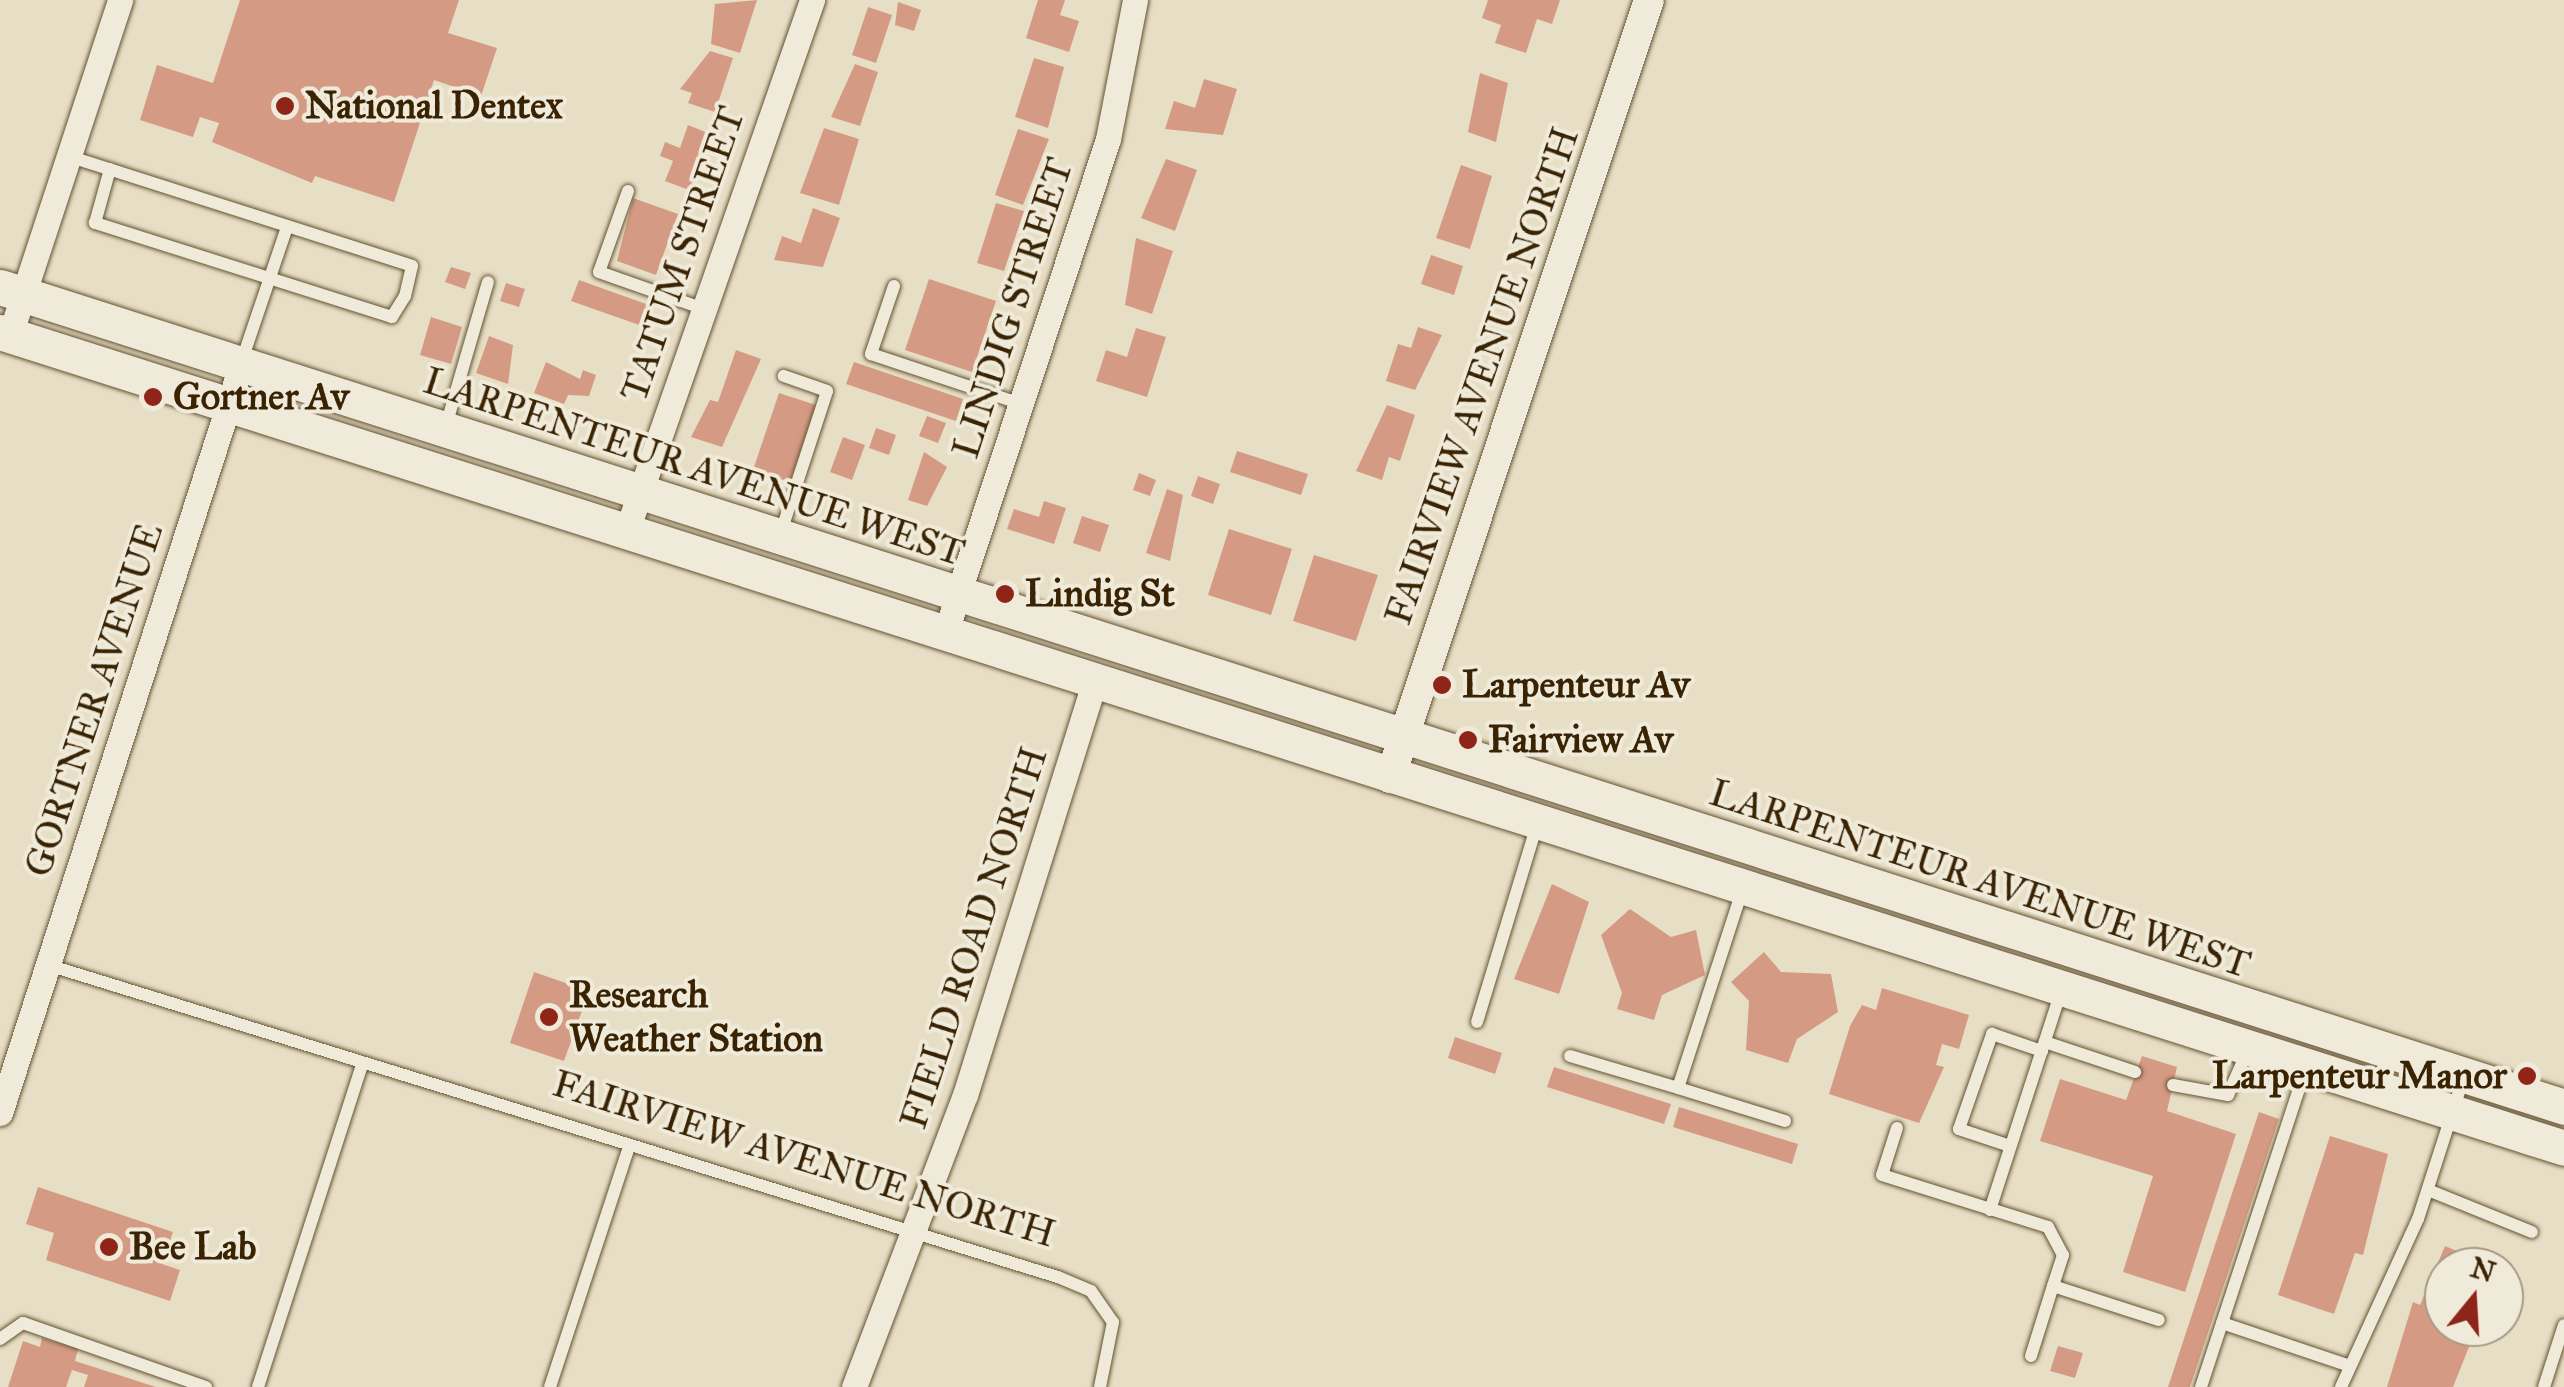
<!DOCTYPE html>
<html>
<head>
<meta charset="utf-8">
<style>
	body { margin:0 }
	#map { position:relative; width:2564px; height:1387px; overflow:hidden; background:#e7dfc5; font-family:"IM FELL Great Primer",serif }
	div>[style] { position:absolute }
	.building>* { inset:0; background:#d59a84 }
	.roads { filter:drop-shadow(0 0 2px #645233) drop-shadow(0 0 2px #645233) }
	.service>* { height:12px; margin:-6px; padding:0 6px; transform-origin:6px; border-radius:6px; background:#efead9 }
	.minor>* { height:25px; margin:-12.5px; padding:0 12.5px; transform-origin:12.5px; border-radius:12.5px; background:#efead9 }
	.tertiary>* { height:30px; margin:-15px; padding:0 15px; transform-origin:15px; border-radius:15px; background:#efead9 }
	.secondary>* { height:35px; margin:-17.5px; padding:0 17.5px; transform-origin:17.5px; border-radius:17.5px; background:#efead9 }
	.dots>* { width:28px; height:28px; translate:-50% -50%; box-sizing:border-box; border:5px solid #efead9; border-radius:50% }
	span { translate:-50% -50%; white-space:nowrap; text-align:center; line-height:1.15; -webkit-text-stroke:8px #efead9; paint-order:stroke }
	.poi-label { font-size:38px; color:#392302; font-weight:700 }
	.left { translate:0 -50%; text-align:left }
	.right { translate:-100% -50%; text-align:right }
	.street-label { font-size:38px; color:#392302 }
	.north { position:absolute; left:2424px; top:1247px; width:100px; height:100px; box-sizing:border-box; background:#efead9; border:2px solid #a69a83; border-radius:50%; rotate:18deg; font-size:28px; font-weight:700; line-height:40px; text-align:center; color:#392302 }
	.north::after { content:''; display:block; margin:auto; width:35px; height:45px; background:#8f2418; clip-path:polygon(50% 0,100% 100%,50% 72%,0 100%) }
</style>
</head>
<body>
<div id="map">
	<div class="building">
		<i style="clip-path:polygon(240px 0,459px 0,448px 33px,497px 48px,481px 96px,434px 80px,394px 202px,315px 176px,312px 183px,212px 142px,219px 123px,200px 117px,193px 137px,140px 120px,157px 65px,213px 83px)"></i>
		<i style="clip-path:polygon(757px 0,740px 53px,711px 44px,715px 4px)"></i>
		<i style="clip-path:polygon(1038px 0,1065px 0,1060px 15px,1079px 21px,1069px 52px,1026px 38px)"></i>
		<i style="clip-path:polygon(1488px 0,1560px 0,1552px 24px,1537px 19px,1526px 53px,1495px 43px,1501px 25px,1482px 18px)"></i>
		<i style="clip-path:polygon(898px 2px,921px 10px,914px 31px,895px 25px)"></i>
		<i style="clip-path:polygon(868px 7px,892px 15px,876px 63px,852px 55px)"></i>
		<i style="clip-path:polygon(710px 51px,733px 58px,715px 112px,688px 103px,692px 93px,680px 89px)"></i>
		<i style="clip-path:polygon(1034px 58px,1064px 67px,1048px 128px,1015px 117px)"></i>
		<i style="clip-path:polygon(855px 64px,878px 72px,860px 126px,831px 117px)"></i>
		<i style="clip-path:polygon(1480px 73px,1508px 83px,1496px 142px,1468px 132px)"></i>
		<i style="clip-path:polygon(1204px 79px,1237px 89px,1223px 135px,1165px 129px,1174px 101px,1195px 108px)"></i>
		<i style="clip-path:polygon(688px 125px,713px 135px,689px 190px,665px 181px,673px 161px,660px 156px,665px 142px,680px 148px)"></i>
		<i style="clip-path:polygon(824px 128px,859px 139px,839px 205px,800px 193px)"></i>
		<i style="clip-path:polygon(1018px 129px,1049px 139px,1023px 205px,995px 195px)"></i>
		<i style="clip-path:polygon(1166px 159px,1197px 170px,1175px 231px,1141px 218px)"></i>
		<i style="clip-path:polygon(1461px 165px,1492px 176px,1470px 249px,1436px 238px)"></i>
		<i style="clip-path:polygon(633px 198px,678px 214px,656px 275px,617px 261px)"></i>
		<i style="clip-path:polygon(996px 203px,1024px 211px,1004px 271px,977px 263px)"></i>
		<i style="clip-path:polygon(813px 208px,840px 218px,823px 267px,774px 260px,782px 236px,801px 243px)"></i>
		<i style="clip-path:polygon(1136px 238px,1173px 251px,1152px 314px,1125px 305px)"></i>
		<i style="clip-path:polygon(1431px 255px,1463px 266px,1454px 295px,1421px 284px)"></i>
		<i style="clip-path:polygon(451px 267px,471px 273px,465px 289px,445px 282px)"></i>
		<i style="clip-path:polygon(929px 279px,996px 301px,972px 372px,905px 350px)"></i>
		<i style="clip-path:polygon(579px 280px,649px 305px,642px 326px,571px 301px)"></i>
		<i style="clip-path:polygon(506px 283px,525px 289px,519px 307px,500px 301px)"></i>
		<i style="clip-path:polygon(431px 317px,462px 327px,451px 364px,420px 355px)"></i>
		<i style="clip-path:polygon(1418px 327px,1442px 335px,1415px 390px,1386px 381px,1398px 344px,1411px 348px)"></i>
		<i style="clip-path:polygon(1136px 328px,1166px 337px,1147px 397px,1096px 381px,1106px 350px,1127px 357px)"></i>
		<i style="clip-path:polygon(489px 336px,513px 345px,508px 384px,476px 373px)"></i>
		<i style="clip-path:polygon(736px 350px,761px 359px,722px 447px,691px 437px,710px 400px,718px 402px)"></i>
		<i style="clip-path:polygon(546px 362px,580px 379px,583px 370px,596px 375px,589px 396px,568px 395px,564px 404px,534px 393px)"></i>
		<i style="clip-path:polygon(854px 362px,963px 399px,956px 421px,846px 384px)"></i>
		<i style="clip-path:polygon(779px 393px,816px 405px,790px 482px,753px 470px)"></i>
		<i style="clip-path:polygon(1387px 405px,1415px 415px,1400px 461px,1389px 457px,1382px 480px,1356px 471px)"></i>
		<i style="clip-path:polygon(927px 416px,946px 423px,938px 443px,919px 436px)"></i>
		<i style="clip-path:polygon(876px 428px,896px 435px,889px 455px,869px 448px)"></i>
		<i style="clip-path:polygon(843px 437px,865px 445px,852px 480px,830px 472px)"></i>
		<i style="clip-path:polygon(1237px 451px,1308px 474px,1301px 495px,1230px 472px)"></i>
		<i style="clip-path:polygon(924px 452px,947px 467px,927px 506px,908px 500px)"></i>
		<i style="clip-path:polygon(1139px 473px,1156px 480px,1150px 496px,1133px 490px)"></i>
		<i style="clip-path:polygon(1198px 476px,1220px 484px,1213px 504px,1191px 496px)"></i>
		<i style="clip-path:polygon(1167px 489px,1183px 495px,1170px 561px,1146px 553px)"></i>
		<i style="clip-path:polygon(1044px 501px,1066px 508px,1054px 544px,1007px 529px,1014px 509px,1039px 517px)"></i>
		<i style="clip-path:polygon(1082px 516px,1109px 525px,1100px 552px,1073px 543px)"></i>
		<i style="clip-path:polygon(1229px 529px,1292px 549px,1271px 615px,1208px 595px)"></i>
		<i style="clip-path:polygon(1314px 555px,1378px 575px,1356px 641px,1293px 621px)"></i>
		<i style="clip-path:polygon(1552px 884px,1589px 902px,1559px 994px,1514px 979px)"></i>
		<i style="clip-path:polygon(1630px 909px,1671px 937px,1696px 930px,1705px 975px,1662px 995px,1654px 1020px,1617px 1009px,1622px 993px,1601px 935px)"></i>
		<i style="clip-path:polygon(1764px 952px,1781px 972px,1831px 974px,1838px 1012px,1797px 1039px,1788px 1063px,1746px 1050px,1749px 1001px,1731px 982px)"></i>
		<i style="clip-path:polygon(534px 972px,589px 991px,564px 1061px,510px 1043px)"></i>
		<i style="clip-path:polygon(1882px 988px,1969px 1015px,1959px 1049px,1942px 1044px,1936px 1065px,1944px 1067px,1919px 1123px,1829px 1094px,1850px 1026px,1862px 1005px,1876px 1010px)"></i>
		<i style="clip-path:polygon(1455px 1037px,1502px 1053px,1495px 1074px,1448px 1058px)"></i>
		<i style="clip-path:polygon(2142px 1056px,2177px 1067px,2167px 1111px,2236px 1134px,2185px 1292px,2123px 1272px,2153px 1176px,2040px 1141px,2060px 1079px,2126px 1100px)"></i>
		<i style="clip-path:polygon(1554px 1067px,1671px 1104px,1664px 1124px,1547px 1087px)"></i>
		<i style="clip-path:polygon(1679px 1107px,1798px 1144px,1792px 1164px,1673px 1127px)"></i>
		<i style="clip-path:polygon(2259px 1112px,2279px 1119px,2190px 1387px,2168px 1387px)"></i>
		<i style="clip-path:polygon(2330px 1136px,2388px 1154px,2363px 1255px,2355px 1253px,2334px 1314px,2278px 1295px)"></i>
		<i style="clip-path:polygon(38px 1187px,173px 1232px,162px 1264px,180px 1270px,170px 1301px,46px 1260px,54px 1233px,26px 1224px)"></i>
		<i style="clip-path:polygon(2445px 1246px,2495px 1267px,2444px 1267px,2444px 1327px,2477px 1327px,2453px 1387px,2387px 1387px,2413px 1302px,2420px 1305px)"></i>
		<i style="clip-path:polygon(42px 1338px,78px 1349px,75px 1361px,156px 1387px,84px 1387px,88px 1375px,72px 1370px,66px 1387px,8px 1387px,23px 1341px,40px 1347px)"></i>
		<i style="clip-path:polygon(2058px 1346px,2083px 1353px,2075px 1378px,2050px 1371px)"></i>
	</div>
	<div class="roads">
		<div class="service">
			<i style="left:68px;top:156px;width:361px;rotate:17.7deg"></i>
			<i style="left:412px;top:266px;width:31px;rotate:103deg"></i>
			<i style="left:405px;top:296px;width:25px;rotate:122deg"></i>
			<i style="left:392px;top:317px;width:312px;rotate:-162.4deg"></i>
			<i style="left:95px;top:223px;width:56px;rotate:-74.5deg"></i>
			<i style="left:628px;top:191px;width:86px;rotate:109.7deg"></i>
			<i style="left:599px;top:272px;width:111px;rotate:19.4deg"></i>
			<i style="left:894px;top:286px;width:72px;rotate:108.7deg"></i>
			<i style="left:871px;top:354px;width:158px;rotate:18.4deg"></i>
			<i style="left:241px;top:363px;width:144px;rotate:-71.3deg"></i>
			<i style="left:445px;top:429px;width:153px;rotate:-73.7deg"></i>
			<i style="left:781px;top:532px;width:148px;rotate:-71.9deg"></i>
			<i style="left:827px;top:391px;width:46px;rotate:-160.8deg"></i>
			<i style="left:1742px;top:891px;width:207px;rotate:108deg"></i>
			<i style="left:1678px;top:1088px;width:112px;rotate:17.1deg"></i>
			<i style="left:48px;top:965px;width:1057px;rotate:17.17deg"></i>
			<i style="left:1058px;top:1277px;width:36px;rotate:23deg"></i>
			<i style="left:1091px;top:1291px;width:38px;rotate:55deg"></i>
			<i style="left:1113px;top:1322px;width:66px;rotate:101.3deg"></i>
			<i style="left:1477px;top:1022px;width:206px;rotate:-73.1deg"></i>
			<i style="left:2045px;top:1042px;width:95px;rotate:18.4deg"></i>
			<i style="left:1570px;top:1056px;width:113px;rotate:16.5deg"></i>
			<i style="left:2173px;top:1085px;width:56px;rotate:10.3deg"></i>
			<i style="left:2228px;top:1095px;width:47px;rotate:-66.2deg"></i>
			<i style="left:1897px;top:1128px;width:49px;rotate:107.7deg"></i>
			<i style="left:1882px;top:1175px;width:174px;rotate:17.4deg"></i>
			<i style="left:2048px;top:1227px;width:32px;rotate:62deg"></i>
			<i style="left:2063px;top:1255px;width:33px;rotate:108deg"></i>
			<i style="left:2010px;top:1146px;width:54px;rotate:-161.6deg"></i>
			<i style="left:1959px;top:1129px;width:101px;rotate:-70.8deg"></i>
			<i style="left:1992px;top:1034px;width:53px;rotate:18.8deg"></i>
			<i style="left:2428px;top:1190px;width:112px;rotate:22deg"></i>
			<i style="left:1990px;top:1210px;width:229px;rotate:-72deg"></i>
			<i style="left:2222px;top:1323px;width:135px;rotate:18.6deg"></i>
			<i style="left:0;top:1339px;width:28px;rotate:-35deg"></i>
			<i style="left:23px;top:1323px;width:194px;rotate:19.3deg"></i>
			<i style="left:2031px;top:1356px;width:73px;rotate:-72.6deg"></i>
			<i style="left:2053px;top:1286px;width:111px;rotate:17.8deg"></i>
			<i style="left:258px;top:1387px;width:338px;rotate:-72.1deg"></i>
			<i style="left:550px;top:1387px;width:250px;rotate:-71.8deg"></i>
			<i style="left:2201px;top:1387px;width:334px;rotate:-71.8deg"></i>
			<i style="left:2341px;top:1387px;width:185px;rotate:-65.4deg"></i>
			<i style="left:2418px;top:1219px;width:149px;rotate:-72.1deg"></i>
			<i style="left:2544px;top:1387px;width:65px;rotate:-72.1deg"></i>
		</div>
		<div class="minor">
			<i style="left:10px;top:335px;width:353px;rotate:-71.8deg"></i>
			<i style="left:626px;top:533px;width:565px;rotate:-70.76deg"></i>
			<i style="left:945px;top:634px;width:521px;rotate:-71.77deg"></i>
			<i style="left:1108px;top:139px;width:142px;rotate:-79deg"></i>
			<i style="left:0;top:1113px;width:785px;rotate:-72.12deg"></i>
			<i style="left:854px;top:1387px;width:312px;rotate:-69.2deg"></i>
			<i style="left:965px;top:1095px;width:436px;rotate:-72.6deg"></i>
		</div>
		<div class="tertiary">
			<i style="left:1390px;top:778px;width:820px;rotate:-71.59deg"></i>
		</div>
		<div class="secondary">
			<i style="left:0;top:287px;width:2692px;rotate:17.73deg"></i>
			<i style="left:0;top:332px;width:2691px;rotate:17.65deg"></i>
		</div>
	</div>
	<div class="dots">
		<i style="left:285px;top:106px;background:#8f2418"></i>
		<i style="left:153px;top:397px;background:#8f2418"></i>
		<i style="left:1005px;top:594px;background:#8f2418"></i>
		<i style="left:1442px;top:685px;background:#8f2418"></i>
		<i style="left:1468px;top:740px;background:#8f2418"></i>
		<i style="left:549px;top:1017px;background:#8f2418"></i>
		<i style="left:2527px;top:1076px;background:#8f2418"></i>
		<i style="left:109px;top:1247px;background:#8f2418"></i>
	</div>
	<div class="poi-label">
		<span class="left" style="left:305px;top:106px">National Dentex</span>
		<span class="left" style="left:173px;top:397px">Gortner Av</span>
		<span class="left" style="left:1025px;top:594px">Lindig St</span>
		<span class="left" style="left:1462px;top:685px">Larpenteur Av</span>
		<span class="left" style="left:1488px;top:740px">Fairview Av</span>
		<span class="left" style="left:569px;top:1017px">Research<br>Weather Station</span>
		<span class="right" style="left:2507px;top:1076px">Larpenteur Manor</span>
		<span class="left" style="left:129px;top:1247px">Bee Lab</span>
	</div>
	<div class="street-label">
		<span style="left:683px;top:254px;rotate:-71deg">TATUM STREET</span>
		<span style="left:1013px;top:308px;rotate:-72deg">LINDIG STREET</span>
		<span style="left:1482px;top:376px;rotate:-71deg">FAIRVIEW AVENUE NORTH</span>
		<span style="left:694px;top:467px;rotate:18deg">LARPENTEUR AVENUE WEST</span>
		<span style="left:94px;top:700px;rotate:-72deg">GORTNER AVENUE</span>
		<span style="left:1980px;top:879px;rotate:18deg">LARPENTEUR AVENUE WEST</span>
		<span style="left:974px;top:938px;rotate:-72deg">FIELD ROAD NORTH</span>
		<span style="left:804px;top:1159px;rotate:17deg">FAIRVIEW AVENUE NORTH</span>
	</div>
	<div class="north">N</div>
</div>
</body>
</html>
